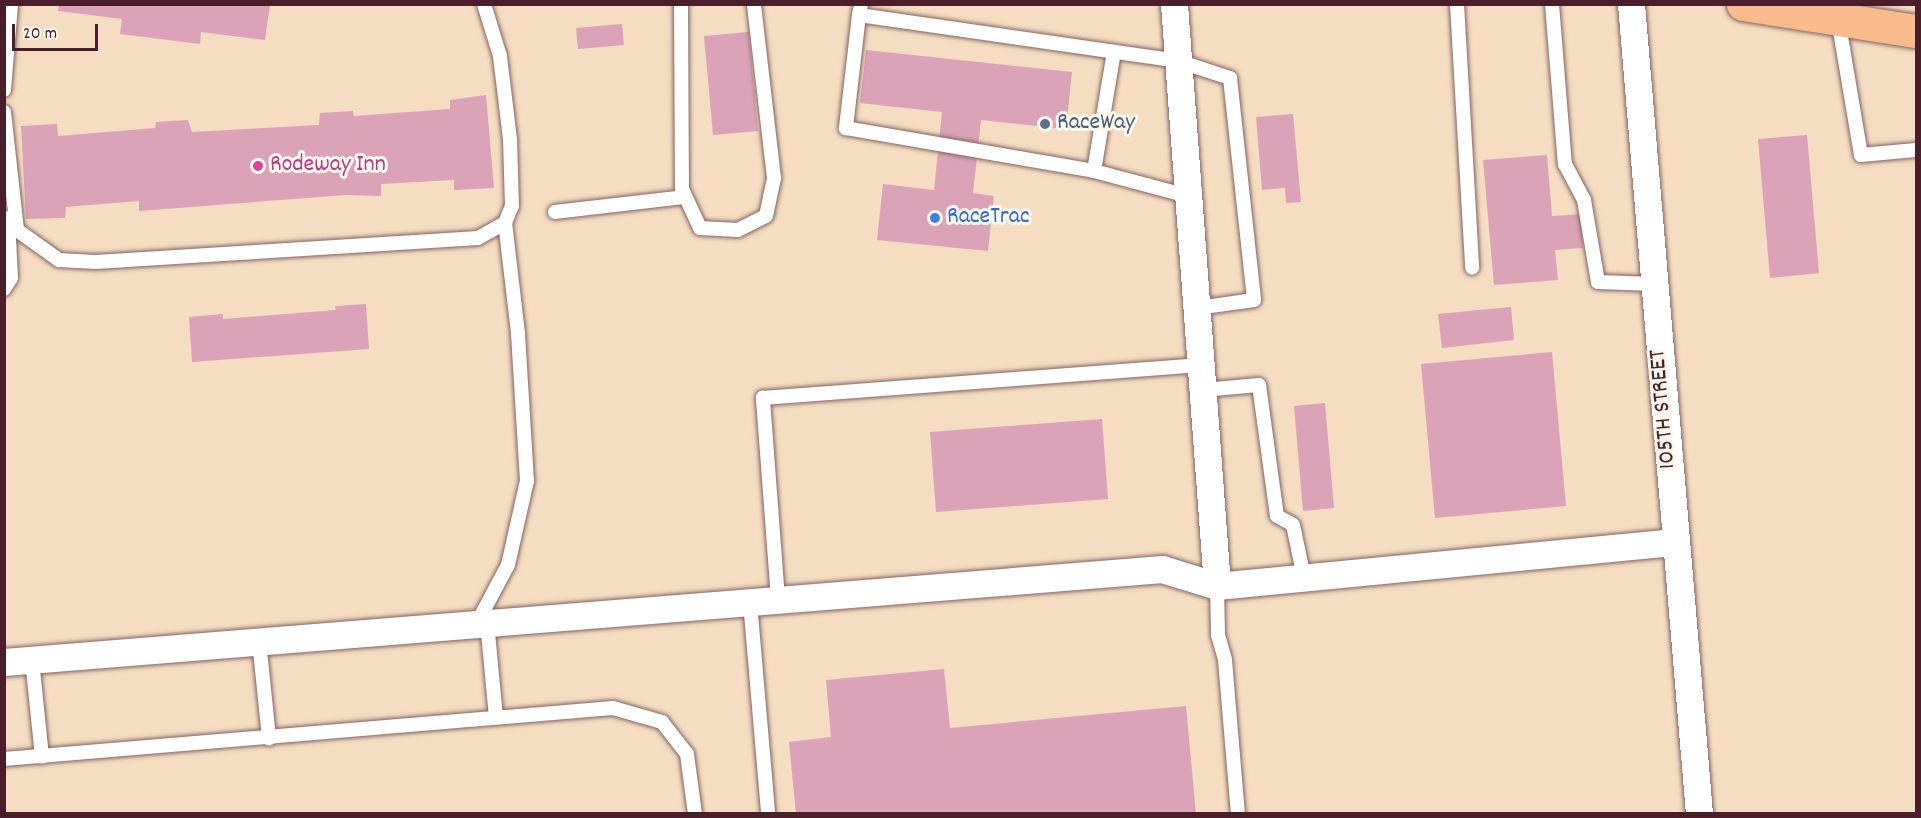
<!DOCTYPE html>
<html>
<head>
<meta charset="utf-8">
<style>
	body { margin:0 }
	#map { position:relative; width:1921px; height:818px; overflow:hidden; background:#f4ddc1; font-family:Dekko,sans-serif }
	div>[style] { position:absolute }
	.building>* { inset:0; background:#daa3b8 }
	.roads { filter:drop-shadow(0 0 2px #866260) drop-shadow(0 0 2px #866260) }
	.lane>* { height:14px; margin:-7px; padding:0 7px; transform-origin:7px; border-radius:7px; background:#fff }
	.street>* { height:27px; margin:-13.5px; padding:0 13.5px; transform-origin:13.5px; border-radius:13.5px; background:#fff }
	.primary>* { height:33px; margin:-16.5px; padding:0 16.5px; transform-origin:16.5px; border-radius:16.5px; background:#fabb8c }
	.dots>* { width:16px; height:16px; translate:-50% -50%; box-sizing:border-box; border:3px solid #fbf7ec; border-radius:50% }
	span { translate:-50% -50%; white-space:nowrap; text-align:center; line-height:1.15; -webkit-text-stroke:6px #fbf7ec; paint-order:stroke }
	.service-label { font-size:24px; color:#4e5e75 }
	.left { translate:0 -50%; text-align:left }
	.hotel-label { font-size:24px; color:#b23c85 }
	.shop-label { font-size:24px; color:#366cbe }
	.street-label { font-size:24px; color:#4a1f2b }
	.frame { position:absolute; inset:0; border:6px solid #4a1f2b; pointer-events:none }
	.scale { position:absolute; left:12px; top:24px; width:86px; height:27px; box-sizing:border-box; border:3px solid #4a1f2b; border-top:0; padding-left:8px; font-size:18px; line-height:21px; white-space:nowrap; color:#4a1f2b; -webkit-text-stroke:4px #fbf7ec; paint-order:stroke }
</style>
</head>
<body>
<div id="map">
	<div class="building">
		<i style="clip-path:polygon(59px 4px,270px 4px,265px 40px,201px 32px,200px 44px,120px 34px,122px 19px,58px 11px)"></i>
		<i style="clip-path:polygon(622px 24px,624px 45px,578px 49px,576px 28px)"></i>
		<i style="clip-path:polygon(749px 32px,758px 131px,713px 135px,704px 36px)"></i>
		<i style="clip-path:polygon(866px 50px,1072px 72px,1066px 129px,981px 120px,973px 193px,994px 196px,988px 251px,877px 240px,883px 184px,934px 190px,942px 112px,860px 103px)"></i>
		<i style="clip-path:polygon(486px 95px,494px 188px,454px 190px,454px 180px,381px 184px,381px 196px,346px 195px,139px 211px,139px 201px,66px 207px,65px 218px,26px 219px,21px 126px,57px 124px,58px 136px,155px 128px,156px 122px,188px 120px,192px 132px,319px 125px,320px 113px,353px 111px,354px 116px,450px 109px,450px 100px)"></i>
		<i style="clip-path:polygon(1293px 114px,1301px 202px,1286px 203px,1285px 188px,1262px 190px,1256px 117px)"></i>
		<i style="clip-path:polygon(1807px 135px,1819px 273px,1770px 278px,1758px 139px)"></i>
		<i style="clip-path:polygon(1547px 155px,1552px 216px,1581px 214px,1583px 248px,1555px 250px,1558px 280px,1494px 285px,1483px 160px)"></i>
		<i style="clip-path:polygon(366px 304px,369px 349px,192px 362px,189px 317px,223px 314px,223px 319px,336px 310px,335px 306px)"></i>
		<i style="clip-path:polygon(1511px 307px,1514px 340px,1442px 348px,1438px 314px)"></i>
		<i style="clip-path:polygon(1552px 352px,1566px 506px,1435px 518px,1421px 364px)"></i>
		<i style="clip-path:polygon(1325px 403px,1334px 508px,1303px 511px,1294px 406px)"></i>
		<i style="clip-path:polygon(1102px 419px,1108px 499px,936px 512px,930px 432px)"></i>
		<i style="clip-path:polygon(944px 669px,950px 728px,1186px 706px,1196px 814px,796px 814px,789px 742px,831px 737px,826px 680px)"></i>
	</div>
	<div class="roads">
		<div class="lane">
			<i style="left:681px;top:4px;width:185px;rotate:89.7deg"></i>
			<i style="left:682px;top:189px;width:43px;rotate:65.2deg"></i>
			<i style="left:700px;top:228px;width:38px;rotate:3deg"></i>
			<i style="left:738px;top:230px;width:31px;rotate:-27deg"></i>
			<i style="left:766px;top:216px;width:39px;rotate:-78deg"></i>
			<i style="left:774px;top:178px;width:175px;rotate:-96.6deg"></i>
			<i style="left:861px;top:4px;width:11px;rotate:100deg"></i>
			<i style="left:859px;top:15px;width:322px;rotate:8.2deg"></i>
			<i style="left:1178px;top:61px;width:55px;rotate:18.1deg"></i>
			<i style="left:1230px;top:78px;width:223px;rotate:83.8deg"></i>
			<i style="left:1254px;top:300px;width:58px;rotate:172deg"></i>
			<i style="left:1457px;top:4px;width:264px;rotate:86.7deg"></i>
			<i style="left:1552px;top:4px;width:161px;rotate:85.4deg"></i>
			<i style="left:1565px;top:164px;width:41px;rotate:62.2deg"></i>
			<i style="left:1584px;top:200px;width:83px;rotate:80.3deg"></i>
			<i style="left:1598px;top:282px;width:56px;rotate:2deg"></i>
			<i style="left:859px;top:15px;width:114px;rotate:96.6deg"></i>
			<i style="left:846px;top:128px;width:252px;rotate:9.8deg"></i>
			<i style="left:1094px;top:171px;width:121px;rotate:-80.5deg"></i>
			<i style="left:1838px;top:19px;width:138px;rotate:80.4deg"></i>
			<i style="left:1861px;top:155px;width:55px;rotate:-5.2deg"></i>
			<i style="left:4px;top:90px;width:86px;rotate:-85.3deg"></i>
			<i style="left:4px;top:112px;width:119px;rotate:83.7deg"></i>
			<i style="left:17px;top:230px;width:52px;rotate:35.5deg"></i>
			<i style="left:59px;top:260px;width:37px;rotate:3deg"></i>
			<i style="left:96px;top:262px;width:383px;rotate:-3.6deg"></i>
			<i style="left:478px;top:238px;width:31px;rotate:-29deg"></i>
			<i style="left:505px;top:223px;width:18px;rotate:-68deg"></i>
			<i style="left:512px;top:206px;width:67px;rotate:-91.7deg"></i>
			<i style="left:510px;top:139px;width:84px;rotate:-96.9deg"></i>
			<i style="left:500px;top:56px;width:54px;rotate:-107.1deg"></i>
			<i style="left:1094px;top:171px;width:97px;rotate:14.9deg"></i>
			<i style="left:555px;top:212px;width:131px;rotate:-6.6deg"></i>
			<i style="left:4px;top:289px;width:13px;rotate:-58deg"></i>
			<i style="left:11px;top:278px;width:60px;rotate:-92.9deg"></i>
			<i style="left:1203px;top:390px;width:56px;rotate:-5.1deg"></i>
			<i style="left:1259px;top:385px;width:132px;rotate:82.2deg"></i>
			<i style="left:1277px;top:516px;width:18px;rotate:29deg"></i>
			<i style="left:1293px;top:525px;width:53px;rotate:78.1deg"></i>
			<i style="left:1217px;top:586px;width:49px;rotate:88.8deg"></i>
			<i style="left:1218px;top:635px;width:26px;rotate:74deg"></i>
			<i style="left:1225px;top:660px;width:155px;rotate:85.2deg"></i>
			<i style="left:778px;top:599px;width:202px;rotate:-94.3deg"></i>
			<i style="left:763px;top:398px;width:439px;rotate:-4.3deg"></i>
			<i style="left:750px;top:602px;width:213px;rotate:85.1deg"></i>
			<i style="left:487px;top:622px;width:96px;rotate:84.6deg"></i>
			<i style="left:477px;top:623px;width:66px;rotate:-61.9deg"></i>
			<i style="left:508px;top:565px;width:86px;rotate:-77.3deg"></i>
			<i style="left:527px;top:481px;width:148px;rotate:-93.5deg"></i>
			<i style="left:518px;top:333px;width:111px;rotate:-96.7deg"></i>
			<i style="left:259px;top:641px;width:98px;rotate:84.1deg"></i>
			<i style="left:32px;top:660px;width:97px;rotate:84.1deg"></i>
			<i style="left:4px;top:759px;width:611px;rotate:-4.79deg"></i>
			<i style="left:613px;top:708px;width:51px;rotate:15.9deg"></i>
			<i style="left:662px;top:722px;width:41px;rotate:52deg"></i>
			<i style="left:687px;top:754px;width:61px;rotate:82.4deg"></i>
		</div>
		<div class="street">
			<i style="left:1174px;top:4px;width:584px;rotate:85.77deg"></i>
			<i style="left:1631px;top:4px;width:813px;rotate:85.2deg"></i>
			<i style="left:4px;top:662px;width:1162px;rotate:-4.59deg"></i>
			<i style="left:1162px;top:569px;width:58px;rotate:17.2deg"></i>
			<i style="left:1217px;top:586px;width:460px;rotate:-5.5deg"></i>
		</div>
		<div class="primary">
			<i style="left:1743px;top:4px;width:175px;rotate:8.9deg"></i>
		</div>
	</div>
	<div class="dots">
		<i style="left:1045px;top:124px;background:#5c6f8a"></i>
		<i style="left:258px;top:166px;background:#d1479c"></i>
		<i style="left:935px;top:218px;background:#3f7fe0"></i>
	</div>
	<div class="service-label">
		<span class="left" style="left:1057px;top:124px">RaceWay</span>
	</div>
	<div class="hotel-label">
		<span class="left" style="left:270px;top:166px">Rodeway Inn</span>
	</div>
	<div class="shop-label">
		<span class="left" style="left:947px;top:218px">RaceTrac</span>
	</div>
	<div class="street-label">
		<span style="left:1664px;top:409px;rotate:-95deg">105TH STREET</span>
	</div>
	<div class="frame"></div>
	<div class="scale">20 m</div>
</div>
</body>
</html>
